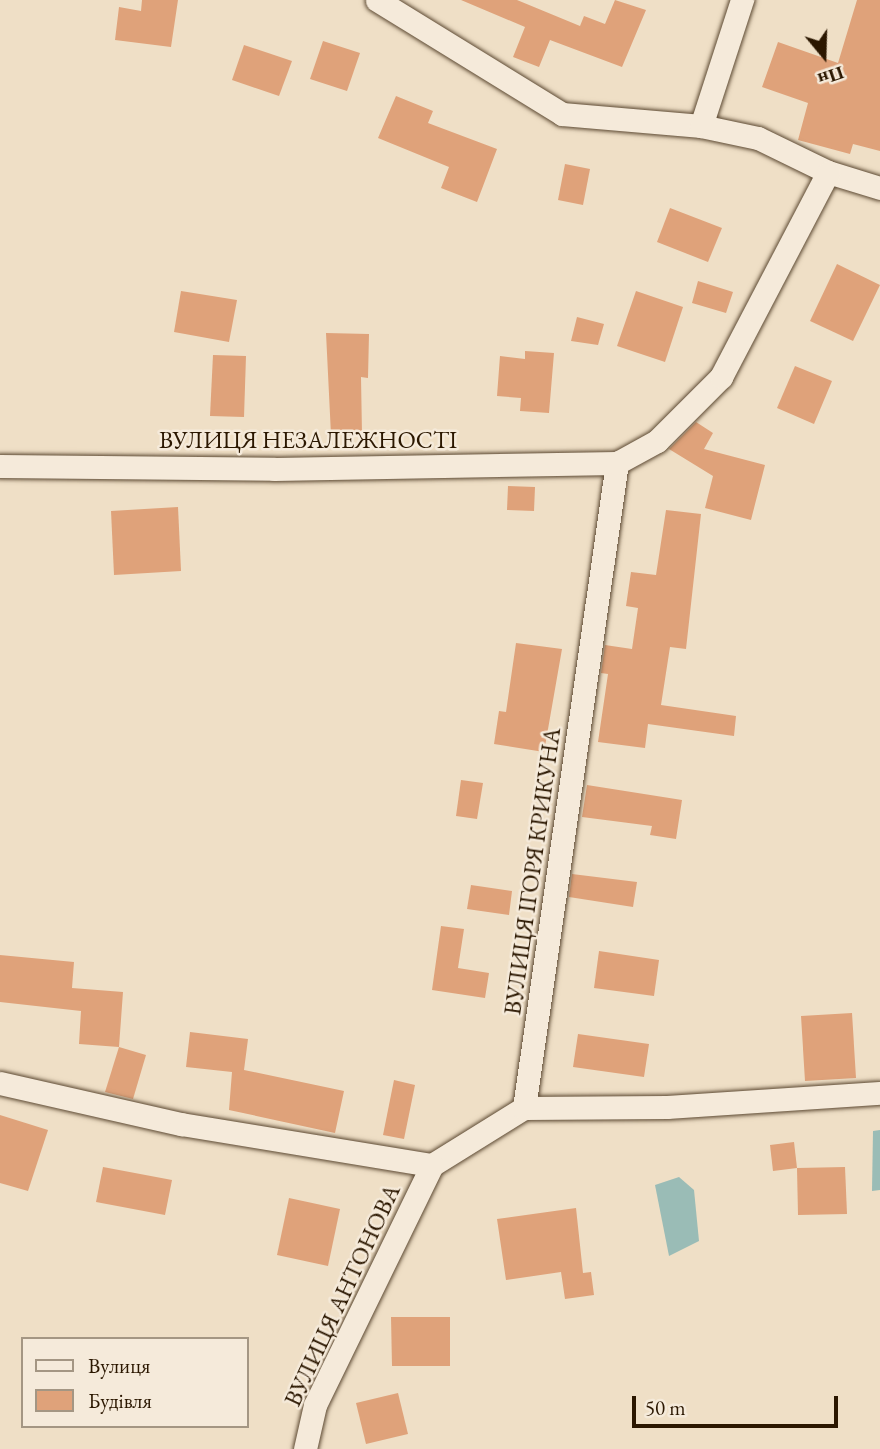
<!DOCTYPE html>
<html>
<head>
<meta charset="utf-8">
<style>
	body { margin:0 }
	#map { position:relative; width:880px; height:1449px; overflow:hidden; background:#efdfc6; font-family:"EB Garamond",serif }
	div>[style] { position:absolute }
	.water>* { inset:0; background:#9abcb6 }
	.building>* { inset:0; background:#dfa27a }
	.roads { filter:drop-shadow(0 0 2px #5c4932) drop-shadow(0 0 2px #5c4932) }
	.street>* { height:23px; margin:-11.5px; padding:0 11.5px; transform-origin:11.5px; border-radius:11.5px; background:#f5eada }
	span { translate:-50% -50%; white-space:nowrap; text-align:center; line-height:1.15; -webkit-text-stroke:5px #f5eada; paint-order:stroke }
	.street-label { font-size:24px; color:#2b1700 }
	.legend { position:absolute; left:21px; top:1337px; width:228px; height:91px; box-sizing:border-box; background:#f5eada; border:2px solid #a49683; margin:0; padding:9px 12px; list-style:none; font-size:21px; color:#2b1700 }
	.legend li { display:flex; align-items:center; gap:14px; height:35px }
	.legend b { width:35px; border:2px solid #a49683 }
	.north { position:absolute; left:789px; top:21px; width:70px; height:70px; -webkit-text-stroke:5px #f5eada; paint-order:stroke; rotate:161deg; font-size:19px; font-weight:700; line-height:28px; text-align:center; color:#2b1700 }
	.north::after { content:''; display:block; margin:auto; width:24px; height:32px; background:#2b1700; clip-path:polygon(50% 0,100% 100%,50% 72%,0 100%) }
	.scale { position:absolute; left:632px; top:1396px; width:206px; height:32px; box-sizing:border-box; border:4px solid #2b1700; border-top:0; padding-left:9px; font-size:21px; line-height:24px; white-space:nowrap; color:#2b1700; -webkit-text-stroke:5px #f5eada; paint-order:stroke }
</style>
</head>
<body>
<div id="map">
	<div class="water">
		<i style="clip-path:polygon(880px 1130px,880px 1190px,872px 1191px,873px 1131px)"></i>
		<i style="clip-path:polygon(679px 1177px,694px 1190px,699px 1241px,669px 1256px,655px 1185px)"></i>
	</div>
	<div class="building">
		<i style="clip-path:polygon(142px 0,178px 0,171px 47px,115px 40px,119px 7px,141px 11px)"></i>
		<i style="clip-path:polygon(461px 0,517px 0,580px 26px,584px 16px,605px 24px,615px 0,646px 10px,622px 67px,550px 40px,539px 67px,513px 57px,525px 27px)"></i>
		<i style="clip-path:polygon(857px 0,880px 0,880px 151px,853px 144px,850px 154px,798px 140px,808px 103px,762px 87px,778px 42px,838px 63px)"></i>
		<i style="clip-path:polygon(323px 41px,360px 53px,347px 91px,310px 79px)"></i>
		<i style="clip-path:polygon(244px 45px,292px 61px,279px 96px,232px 80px)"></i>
		<i style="clip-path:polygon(396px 96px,433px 111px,428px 123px,497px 149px,477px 202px,441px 188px,449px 167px,378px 138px)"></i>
		<i style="clip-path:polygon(565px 164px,590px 169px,583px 205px,558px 200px)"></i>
		<i style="clip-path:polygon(670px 208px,722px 228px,708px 262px,657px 242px)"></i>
		<i style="clip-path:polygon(837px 264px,880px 285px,853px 341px,810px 321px)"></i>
		<i style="clip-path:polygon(698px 281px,733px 292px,726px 313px,692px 303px)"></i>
		<i style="clip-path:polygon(181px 291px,237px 300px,229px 342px,174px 332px)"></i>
		<i style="clip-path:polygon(636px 291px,683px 307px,665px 362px,617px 346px)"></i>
		<i style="clip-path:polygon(577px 317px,604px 324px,598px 345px,571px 341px)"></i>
		<i style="clip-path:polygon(326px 333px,369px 334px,368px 378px,361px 377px,362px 434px,331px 435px)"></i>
		<i style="clip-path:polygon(525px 351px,554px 353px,549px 413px,520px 411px,521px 398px,497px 396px,500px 356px,525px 359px)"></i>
		<i style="clip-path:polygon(213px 355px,246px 356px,244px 417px,210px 416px)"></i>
		<i style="clip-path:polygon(795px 366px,832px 381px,814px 424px,777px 408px)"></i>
		<i style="clip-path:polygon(696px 422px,713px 433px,704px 449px,765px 465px,751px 520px,705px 508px,713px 476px,669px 449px)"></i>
		<i style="clip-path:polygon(508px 486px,535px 487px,534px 511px,507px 510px)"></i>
		<i style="clip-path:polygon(178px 507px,181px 571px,114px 575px,111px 511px)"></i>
		<i style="clip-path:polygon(666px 510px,701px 514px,686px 649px,670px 647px,661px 705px,736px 716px,734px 736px,648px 724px,645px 748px,598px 742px,608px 674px,601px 673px,605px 645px,632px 649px,638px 608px,626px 606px,631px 572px,656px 575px)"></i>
		<i style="clip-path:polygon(516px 643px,562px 649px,544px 752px,494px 744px,499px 711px,506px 712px)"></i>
		<i style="clip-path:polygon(461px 780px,483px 783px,477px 819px,456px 816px)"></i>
		<i style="clip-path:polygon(587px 785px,682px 800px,676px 839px,650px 835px,652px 826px,582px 817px)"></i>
		<i style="clip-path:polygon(572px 874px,637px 882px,633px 907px,569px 897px)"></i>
		<i style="clip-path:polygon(471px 885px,512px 891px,509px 915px,467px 909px)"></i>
		<i style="clip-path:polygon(441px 926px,464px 929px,458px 968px,489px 973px,485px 998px,432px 990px)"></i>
		<i style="clip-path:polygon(599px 951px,659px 960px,654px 996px,594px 988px)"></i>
		<i style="clip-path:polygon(0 955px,74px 962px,72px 988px,123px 992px,119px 1047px,79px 1044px,81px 1011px,0 1002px)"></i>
		<i style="clip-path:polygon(852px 1013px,856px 1078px,805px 1081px,801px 1016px)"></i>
		<i style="clip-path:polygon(190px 1032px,248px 1039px,244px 1070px,344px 1091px,335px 1133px,229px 1110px,232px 1072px,186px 1067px)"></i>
		<i style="clip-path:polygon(578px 1034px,649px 1044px,644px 1077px,573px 1067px)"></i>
		<i style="clip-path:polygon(119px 1047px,146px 1055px,133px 1099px,105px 1092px)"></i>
		<i style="clip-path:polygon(394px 1080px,415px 1085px,404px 1139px,383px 1135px)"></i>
		<i style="clip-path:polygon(0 1115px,48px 1130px,28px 1191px,0 1183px)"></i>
		<i style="clip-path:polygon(794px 1142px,797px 1168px,773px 1171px,770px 1145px)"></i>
		<i style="clip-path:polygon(103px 1167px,172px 1180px,165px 1215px,96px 1202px)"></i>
		<i style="clip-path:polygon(845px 1167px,847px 1214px,798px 1215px,797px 1168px)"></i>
		<i style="clip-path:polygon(289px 1198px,340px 1209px,328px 1266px,277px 1255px)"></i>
		<i style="clip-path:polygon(576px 1208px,583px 1273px,591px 1272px,594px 1295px,565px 1299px,561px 1272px,506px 1280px,497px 1219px)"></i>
		<i style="clip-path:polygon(391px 1317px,450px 1317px,450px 1366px,392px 1366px)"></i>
		<i style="clip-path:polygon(398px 1393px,408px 1434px,366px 1444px,356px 1403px)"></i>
	</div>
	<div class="roads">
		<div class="street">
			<i style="left:377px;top:0;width:217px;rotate:31.6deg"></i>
			<i style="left:562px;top:114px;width:140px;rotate:4.9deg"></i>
			<i style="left:701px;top:126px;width:58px;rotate:11.9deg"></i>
			<i style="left:758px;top:138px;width:78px;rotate:25.9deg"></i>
			<i style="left:828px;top:172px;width:54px;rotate:17.1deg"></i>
			<i style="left:701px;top:126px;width:133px;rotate:-72deg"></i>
			<i style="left:0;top:466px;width:274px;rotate:0.6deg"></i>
			<i style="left:274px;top:469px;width:343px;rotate:-1deg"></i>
			<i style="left:0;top:1083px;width:186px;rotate:12.8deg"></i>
			<i style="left:181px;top:1124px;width:254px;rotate:9.3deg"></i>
			<i style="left:432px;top:1165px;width:108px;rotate:-31.8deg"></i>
			<i style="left:524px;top:1108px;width:652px;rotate:-81.8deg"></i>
			<i style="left:617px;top:463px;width:46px;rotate:-28.8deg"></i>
			<i style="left:657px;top:441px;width:91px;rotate:-45deg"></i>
			<i style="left:721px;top:377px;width:231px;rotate:-62.4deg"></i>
			<i style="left:524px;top:1108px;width:143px;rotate:-0.4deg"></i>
			<i style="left:667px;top:1107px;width:213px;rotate:-3.8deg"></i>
			<i style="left:305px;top:1449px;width:45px;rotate:-77.2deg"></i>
			<i style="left:315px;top:1405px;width:267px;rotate:-64deg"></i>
		</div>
	</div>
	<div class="street-label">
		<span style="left:308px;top:440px">ВУЛИЦЯ НЕЗАЛЕЖНОСТІ</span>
		<span style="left:532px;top:871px;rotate:-82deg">ВУЛИЦЯ ІГОРЯ КРИКУНА</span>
		<span style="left:342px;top:1295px;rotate:-65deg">ВУЛИЦЯ АНТОНОВА</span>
	</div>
	<ul class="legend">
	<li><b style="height:9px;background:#f5eada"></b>Вулиця</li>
	<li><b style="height:19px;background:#dfa27a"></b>Будівля</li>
	</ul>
	<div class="north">Пн</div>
	<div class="scale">50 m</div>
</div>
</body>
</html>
